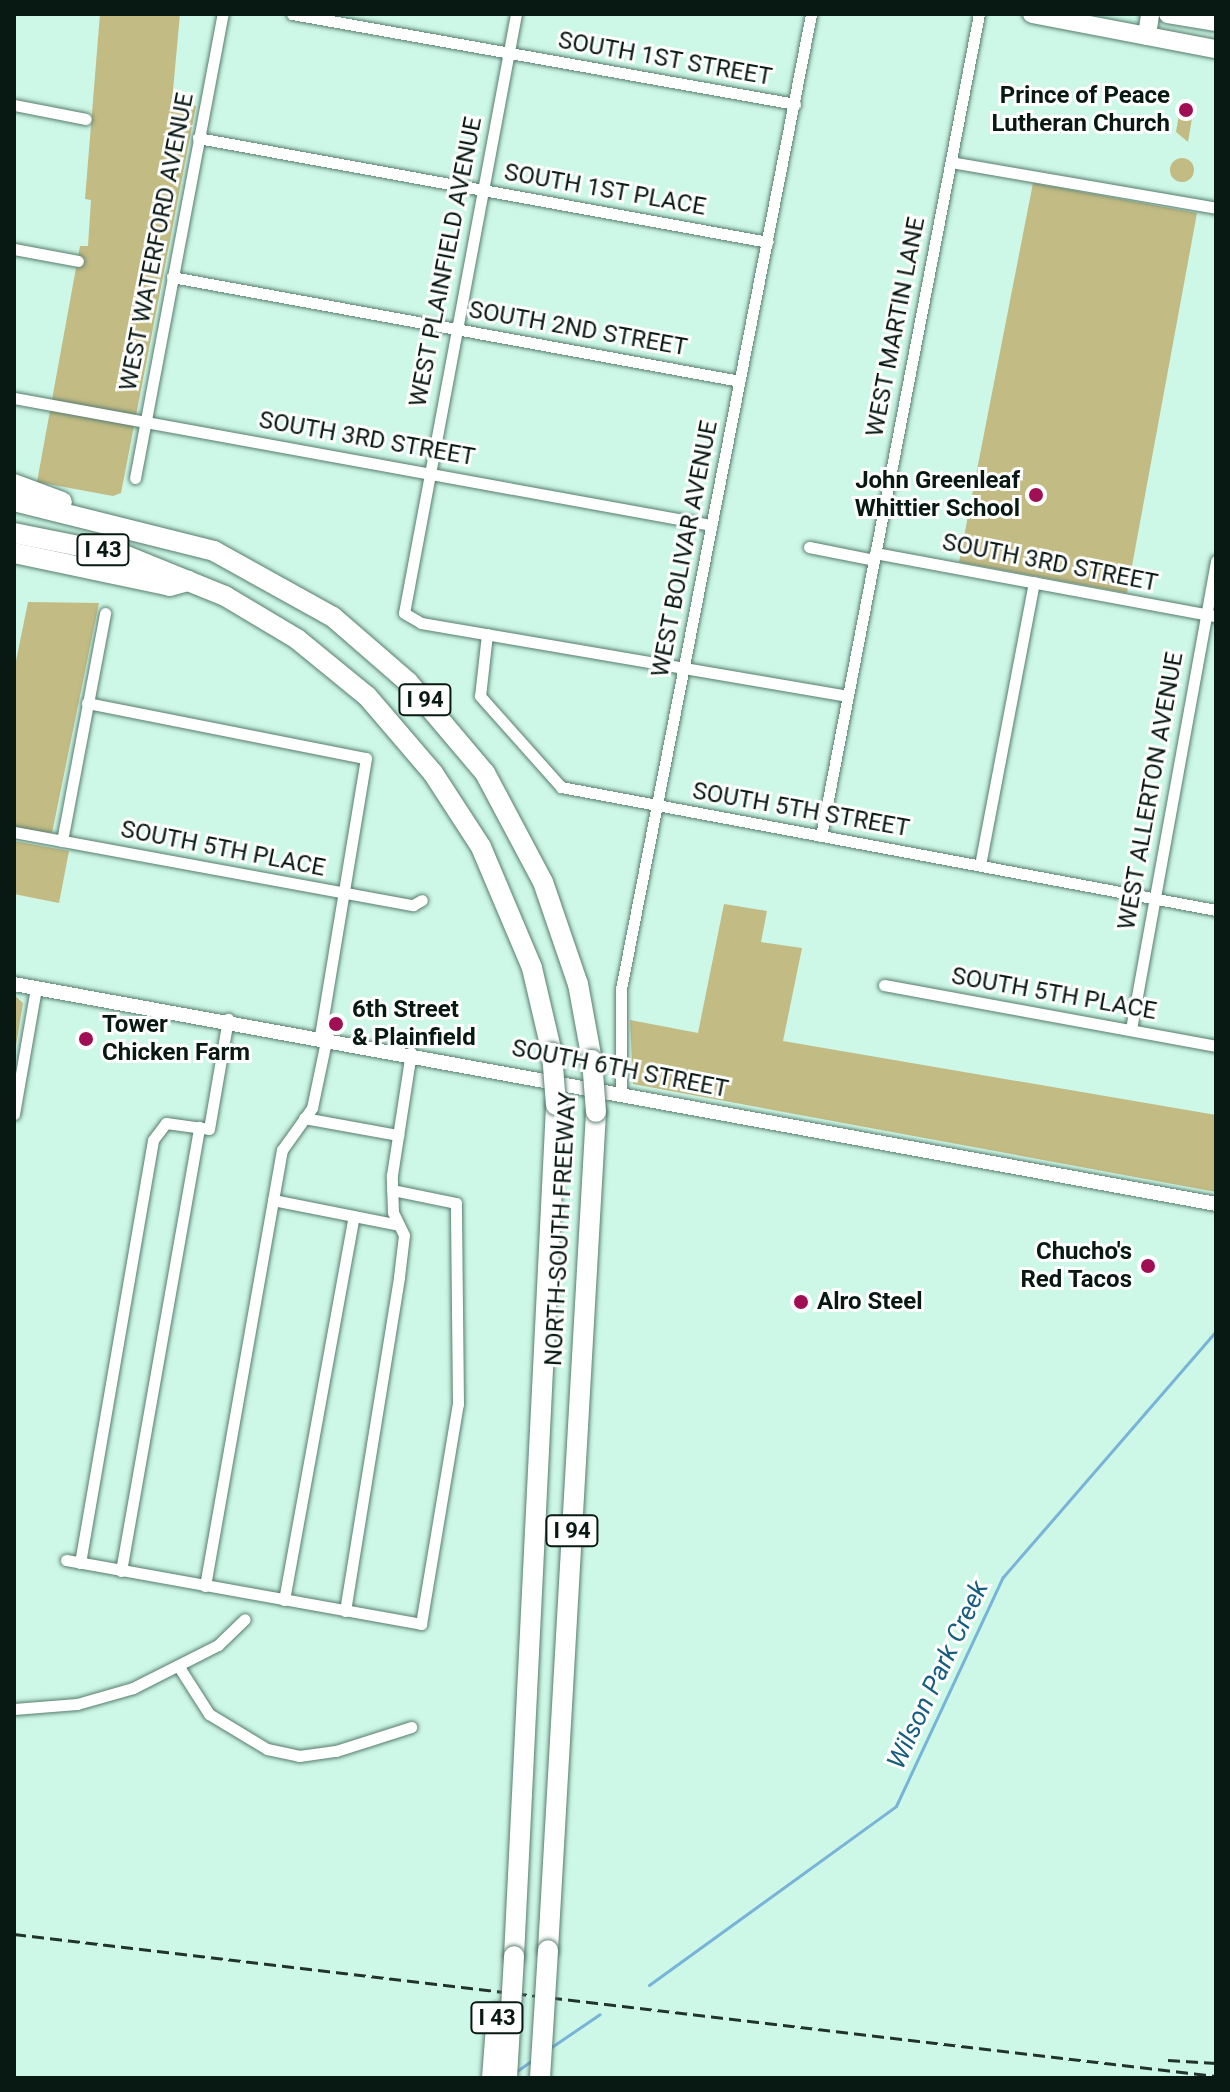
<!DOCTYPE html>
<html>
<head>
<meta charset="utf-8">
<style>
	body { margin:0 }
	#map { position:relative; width:1230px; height:2092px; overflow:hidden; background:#cdf7e6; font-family:Roboto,sans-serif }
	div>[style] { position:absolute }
	.green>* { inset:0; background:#c2bb84 }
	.round { border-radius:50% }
	.stream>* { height:3px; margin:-1.5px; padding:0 1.5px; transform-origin:1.5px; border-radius:1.5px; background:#78b3d8 }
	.roads { filter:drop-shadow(0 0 2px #577d6e) drop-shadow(0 0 2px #577d6e) }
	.minor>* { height:11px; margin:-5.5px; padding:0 5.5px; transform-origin:5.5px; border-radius:5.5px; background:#fff }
	.tertiary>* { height:14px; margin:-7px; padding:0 7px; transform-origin:7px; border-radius:7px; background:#fff }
	.primary>* { height:18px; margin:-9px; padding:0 9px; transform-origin:9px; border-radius:9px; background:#fff }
	.motorway>* { height:20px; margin:-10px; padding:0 10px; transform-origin:10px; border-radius:10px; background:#fff }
	.rail>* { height:3px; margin-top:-1.5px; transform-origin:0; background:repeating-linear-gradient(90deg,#20332c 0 12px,transparent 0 18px) }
	.bridges { filter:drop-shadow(0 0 2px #577d6e) drop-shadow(0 0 2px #577d6e) }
	.motorway-bridge>* { height:20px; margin:-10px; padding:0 10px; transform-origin:10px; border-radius:10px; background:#fff }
	.dots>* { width:22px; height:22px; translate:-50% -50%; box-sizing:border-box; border:4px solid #fff; border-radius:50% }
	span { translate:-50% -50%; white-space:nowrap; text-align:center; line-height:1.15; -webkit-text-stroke:6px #fff; paint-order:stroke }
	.shield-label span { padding:2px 6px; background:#fff; border:2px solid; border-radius:6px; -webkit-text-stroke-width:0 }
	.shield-label { font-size:22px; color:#081812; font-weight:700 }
	.street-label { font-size:24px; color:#081812 }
	.poi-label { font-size:24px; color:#081812; font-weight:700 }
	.right { translate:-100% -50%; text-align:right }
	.left { translate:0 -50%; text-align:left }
	.water-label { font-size:26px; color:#155d81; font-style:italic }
	.frame { position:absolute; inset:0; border:16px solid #081812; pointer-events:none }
</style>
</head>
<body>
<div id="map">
	<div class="green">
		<i style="clip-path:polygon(100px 14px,180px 14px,172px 101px,196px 106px,121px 493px,113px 496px,37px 482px,80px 246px,88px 246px,91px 200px,85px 199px)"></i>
		<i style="clip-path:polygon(1179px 115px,1192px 118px,1188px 142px,1176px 132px)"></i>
		<i class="round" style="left:1170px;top:158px;width:24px;height:24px"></i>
		<i style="clip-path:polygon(1033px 183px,1197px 213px,1127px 593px,959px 562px)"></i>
		<i style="clip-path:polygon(28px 602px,99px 603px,52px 833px,14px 828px,14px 671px)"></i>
		<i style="clip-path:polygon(14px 841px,69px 851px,59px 903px,14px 894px)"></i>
		<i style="clip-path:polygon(724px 904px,767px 911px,761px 942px,802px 948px,783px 1041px,1216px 1115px,1216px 1192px,633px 1084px,630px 1020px,698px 1033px)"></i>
		<i style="clip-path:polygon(14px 995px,23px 1003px,14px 1058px)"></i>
	</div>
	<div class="stream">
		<i style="left:649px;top:1985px;width:305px;rotate:-35.9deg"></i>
		<i style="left:896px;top:1806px;width:253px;rotate:-65deg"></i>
		<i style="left:1003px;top:1577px;width:325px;rotate:-49.1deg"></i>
		<i style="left:550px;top:2048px;width:60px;rotate:-34.2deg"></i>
		<i style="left:514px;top:2073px;width:24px;rotate:-35deg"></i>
	</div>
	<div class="roads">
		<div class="minor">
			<i style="left:292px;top:14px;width:511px;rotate:10.14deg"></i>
			<i style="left:516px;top:14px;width:609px;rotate:100.59deg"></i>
			<i style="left:404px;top:613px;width:20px;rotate:30deg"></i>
			<i style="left:421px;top:623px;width:433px;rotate:9.7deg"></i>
			<i style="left:14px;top:105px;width:73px;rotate:11deg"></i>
			<i style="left:198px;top:138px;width:579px;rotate:10.34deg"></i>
			<i style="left:951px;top:162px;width:269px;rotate:9.8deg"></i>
			<i style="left:14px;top:249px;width:65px;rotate:10.6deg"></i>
			<i style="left:172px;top:277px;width:577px;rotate:10.38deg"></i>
			<i style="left:14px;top:398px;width:708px;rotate:10.33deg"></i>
			<i style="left:135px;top:478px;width:472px;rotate:-79.3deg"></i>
			<i style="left:809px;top:547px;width:66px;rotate:11.3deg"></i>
			<i style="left:875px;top:553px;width:347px;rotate:10.5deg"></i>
			<i style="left:487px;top:634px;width:62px;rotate:96.4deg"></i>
			<i style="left:480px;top:696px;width:122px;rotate:48.3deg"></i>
			<i style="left:561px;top:787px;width:666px;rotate:10.64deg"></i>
			<i style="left:87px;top:703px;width:284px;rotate:11.2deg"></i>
			<i style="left:366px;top:758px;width:281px;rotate:99.4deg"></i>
			<i style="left:14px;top:832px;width:406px;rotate:10.4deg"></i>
			<i style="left:413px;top:905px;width:10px;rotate:-29deg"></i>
			<i style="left:821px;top:836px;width:837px;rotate:-79.12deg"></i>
			<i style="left:62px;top:841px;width:232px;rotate:-79.3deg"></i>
			<i style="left:980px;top:865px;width:288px;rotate:-79.2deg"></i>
			<i style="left:884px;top:985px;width:338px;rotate:10.4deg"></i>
			<i style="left:1131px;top:1029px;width:476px;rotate:-79.7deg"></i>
			<i style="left:621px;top:1092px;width:103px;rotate:-90deg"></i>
			<i style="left:621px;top:989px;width:993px;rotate:-78.97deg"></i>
			<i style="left:14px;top:1114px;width:128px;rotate:-80.1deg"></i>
			<i style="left:304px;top:1118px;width:96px;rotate:10.3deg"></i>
			<i style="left:273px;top:1200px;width:128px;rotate:11.2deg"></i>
			<i style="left:66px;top:1560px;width:361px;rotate:10.2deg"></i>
			<i style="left:421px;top:1624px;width:223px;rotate:-80.5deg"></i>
			<i style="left:458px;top:1404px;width:201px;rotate:-90.6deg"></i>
			<i style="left:456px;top:1203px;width:65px;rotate:-168.5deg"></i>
			<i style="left:80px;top:1563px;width:429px;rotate:-80.2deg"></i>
			<i style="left:153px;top:1140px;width:21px;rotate:-53deg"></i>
			<i style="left:166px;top:1123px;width:43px;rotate:7.9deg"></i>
			<i style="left:209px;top:1129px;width:112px;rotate:-80.2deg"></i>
			<i style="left:121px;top:1571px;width:451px;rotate:-80deg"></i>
			<i style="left:205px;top:1586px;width:443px;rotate:-80deg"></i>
			<i style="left:282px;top:1150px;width:52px;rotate:-54.5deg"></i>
			<i style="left:312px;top:1108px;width:74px;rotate:-78.2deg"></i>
			<i style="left:284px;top:1600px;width:390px;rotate:-79.7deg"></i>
			<i style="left:345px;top:1611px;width:338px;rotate:-80.8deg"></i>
			<i style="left:399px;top:1277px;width:42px;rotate:-83.2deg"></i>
			<i style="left:404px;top:1235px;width:25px;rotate:-116deg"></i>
			<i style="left:393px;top:1212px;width:37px;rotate:-92deg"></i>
			<i style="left:392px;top:1175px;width:124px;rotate:-81.2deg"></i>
			<i style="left:179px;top:1667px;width:56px;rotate:57.4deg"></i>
			<i style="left:209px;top:1714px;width:68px;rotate:31.1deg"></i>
			<i style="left:267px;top:1749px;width:33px;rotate:12deg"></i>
			<i style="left:299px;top:1756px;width:37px;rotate:-8deg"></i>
			<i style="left:336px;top:1751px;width:79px;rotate:-17.7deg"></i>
			<i style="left:14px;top:1709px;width:63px;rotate:-4.5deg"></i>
			<i style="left:77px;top:1704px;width:58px;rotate:-15.9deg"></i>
			<i style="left:133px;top:1688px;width:95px;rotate:-26.8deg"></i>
			<i style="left:218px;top:1645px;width:37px;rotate:-44deg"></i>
		</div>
		<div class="tertiary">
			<i style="left:14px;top:984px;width:1222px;rotate:10.37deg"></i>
		</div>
		<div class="primary">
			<i style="left:1032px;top:14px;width:187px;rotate:10.8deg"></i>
			<i style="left:1168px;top:14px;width:49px;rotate:9.5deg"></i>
			<i style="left:1147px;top:36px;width:22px;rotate:-82deg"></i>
		</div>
		<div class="motorway">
			<i style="left:14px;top:484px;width:51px;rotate:20.6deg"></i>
			<i style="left:14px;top:501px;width:206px;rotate:14deg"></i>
			<i style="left:214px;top:551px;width:136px;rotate:29deg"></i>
			<i style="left:333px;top:617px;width:99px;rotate:40.9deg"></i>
			<i style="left:408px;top:682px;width:119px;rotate:49.8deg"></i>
			<i style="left:485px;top:773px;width:123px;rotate:62deg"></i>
			<i style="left:543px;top:882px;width:108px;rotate:71.1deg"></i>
			<i style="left:578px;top:984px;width:77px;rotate:79.6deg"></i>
			<i style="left:14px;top:533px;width:112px;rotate:11.3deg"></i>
			<i style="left:124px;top:555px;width:109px;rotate:22.1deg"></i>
			<i style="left:225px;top:596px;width:84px;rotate:30.8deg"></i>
			<i style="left:297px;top:639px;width:90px;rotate:39.2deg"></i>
			<i style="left:367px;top:696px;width:101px;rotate:49.4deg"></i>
			<i style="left:433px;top:773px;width:88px;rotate:57deg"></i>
			<i style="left:481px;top:847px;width:131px;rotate:67.1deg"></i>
			<i style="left:532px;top:968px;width:87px;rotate:76.8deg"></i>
			<i style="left:14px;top:553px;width:159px;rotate:11.9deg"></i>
			<i style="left:170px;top:586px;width:19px;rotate:-16deg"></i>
			<i style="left:548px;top:1950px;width:839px;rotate:-86.72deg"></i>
			<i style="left:514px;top:1956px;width:852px;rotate:-87.17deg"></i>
		</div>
	</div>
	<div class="rail">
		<i style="left:14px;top:1934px;width:1210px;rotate:6.74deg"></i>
		<i style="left:1168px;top:2060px;width:48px;rotate:3.6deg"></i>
	</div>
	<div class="bridges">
		<div class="motorway-bridge">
			<i style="left:552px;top:1053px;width:52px;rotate:85.6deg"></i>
			<i style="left:592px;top:1060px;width:52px;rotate:85.6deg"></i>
			<i style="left:492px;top:2078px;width:65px;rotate:-85.6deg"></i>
			<i style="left:507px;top:2078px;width:122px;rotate:-86.7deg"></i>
			<i style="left:540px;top:2078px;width:128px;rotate:-86.4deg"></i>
		</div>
	</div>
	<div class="dots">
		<i style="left:1186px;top:110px;background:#a00e54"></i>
		<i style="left:1036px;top:495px;background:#a00e54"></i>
		<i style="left:336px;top:1024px;background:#a00e54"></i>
		<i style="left:86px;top:1039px;background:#a00e54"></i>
		<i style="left:1148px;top:1266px;background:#a00e54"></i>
		<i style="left:801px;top:1302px;background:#a00e54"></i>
	</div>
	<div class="shield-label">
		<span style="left:103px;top:550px">I 43</span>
		<span style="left:425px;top:700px">I 94</span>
		<span style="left:572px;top:1531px">I 94</span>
		<span style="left:497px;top:2018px">I 43</span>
	</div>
	<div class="street-label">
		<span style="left:665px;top:59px;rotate:10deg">SOUTH 1ST STREET</span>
		<span style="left:605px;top:190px;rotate:10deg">SOUTH 1ST PLACE</span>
		<span style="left:157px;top:242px;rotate:-79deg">WEST WATERFORD AVENUE</span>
		<span style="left:446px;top:262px;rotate:-79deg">WEST PLAINFIELD AVENUE</span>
		<span style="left:896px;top:327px;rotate:-79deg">WEST MARTIN LANE</span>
		<span style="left:578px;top:329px;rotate:10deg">SOUTH 2ND STREET</span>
		<span style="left:367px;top:439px;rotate:10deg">SOUTH 3RD STREET</span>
		<span style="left:685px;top:549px;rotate:-79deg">WEST BOLIVAR AVENUE</span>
		<span style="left:1050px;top:563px;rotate:11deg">SOUTH 3RD STREET</span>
		<span style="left:1151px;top:791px;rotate:-80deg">WEST ALLERTON AVENUE</span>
		<span style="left:801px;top:810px;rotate:10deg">SOUTH 5TH STREET</span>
		<span style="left:223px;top:849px;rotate:11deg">SOUTH 5TH PLACE</span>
		<span style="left:1054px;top:994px;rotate:10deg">SOUTH 5TH PLACE</span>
		<span style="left:620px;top:1069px;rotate:11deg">SOUTH 6TH STREET</span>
		<span style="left:561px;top:1229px;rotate:-87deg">NORTH-SOUTH FREEWAY</span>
	</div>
	<div class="poi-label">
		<span class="right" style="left:1170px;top:110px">Prince of Peace<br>Lutheran Church</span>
		<span class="right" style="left:1020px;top:495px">John Greenleaf<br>Whittier School</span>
		<span class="left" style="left:352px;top:1024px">6th Street<br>&amp; Plainfield</span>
		<span class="left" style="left:102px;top:1039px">Tower<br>Chicken Farm</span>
		<span class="right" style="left:1132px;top:1266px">Chucho's<br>Red Tacos</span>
		<span class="left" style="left:817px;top:1302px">Alro Steel</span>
	</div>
	<div class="water-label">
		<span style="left:938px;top:1675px;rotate:-65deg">Wilson Park Creek</span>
	</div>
	<div class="frame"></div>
</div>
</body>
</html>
